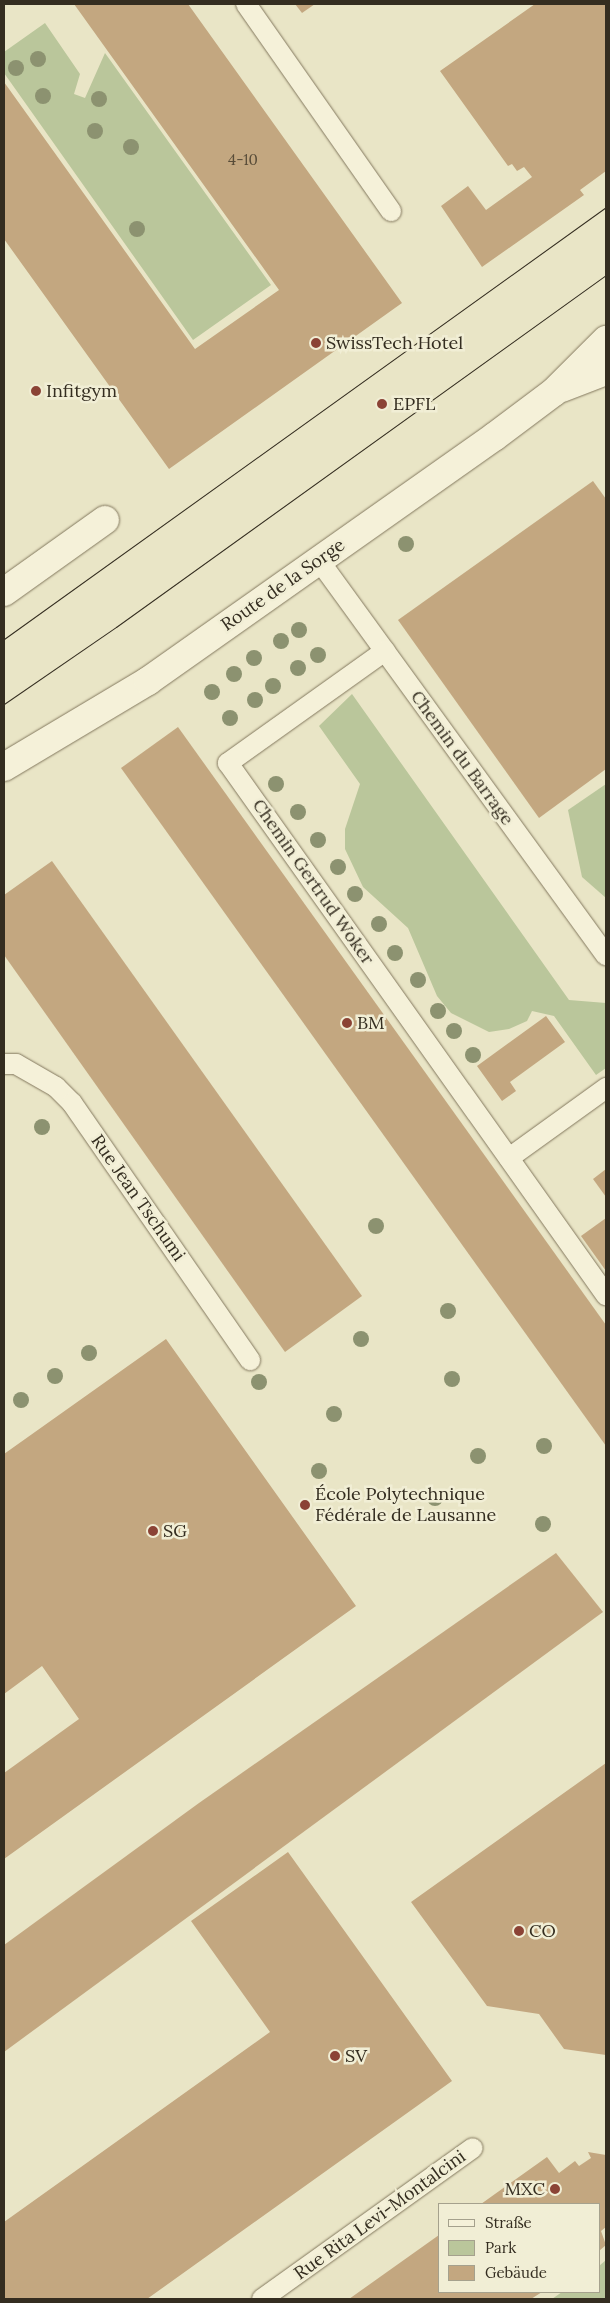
<!DOCTYPE html>
<html>
<head>
<meta charset="utf-8">
<style>
	body { margin:0 }
	#map { position:relative; width:610px; height:2303px; overflow:hidden; background:#e9e5c6; font-family:Lora,serif }
	div>[style] { position:absolute }
	.green>* { inset:0; background:#bac69b }
	.building>* { inset:0; background:#c3a780 }
	.roads { filter:drop-shadow(0 0 1px #83785e) drop-shadow(0 0 1px #83785e) }
	.service>* { height:20px; margin:-10px; padding:0 10px; transform-origin:10px; border-radius:10px; background:#f5f1d9 }
	.pedestrian>* { height:28px; margin:-14px; padding:0 14px; transform-origin:14px; border-radius:14px; background:#f5f1d9 }
	.tertiary>* { height:28px; margin:-14px; padding:0 14px; transform-origin:14px; border-radius:14px; background:#f5f1d9 }
	.tram>* { height:1px; margin:-0.5px; padding:0 0.5px; transform-origin:0.5px; border-radius:0.5px; background:#342d20 }
	.trees>* { width:16px; height:16px; margin:-8px; border-radius:50%; background:#8c9270 }
	.dots>* { width:14px; height:14px; translate:-50% -50%; box-sizing:border-box; border:2px solid #f1eed5; border-radius:50% }
	span { translate:-50% -50%; white-space:nowrap; text-align:center; line-height:1.15; -webkit-text-stroke:5px #f1eed5; paint-order:stroke }
	.number-label { font-size:15px; color:#584c38 }
	.number-label span { -webkit-text-stroke-width:0 }
	.poi-label { font-size:18px; color:#342d20 }
	.left { translate:0 -50%; text-align:left }
	.right { translate:-100% -50%; text-align:right }
	.street-label { font-size:18px; color:#342d20 }
	.frame { position:absolute; inset:0; border:5px solid #342d20; pointer-events:none }
	.legend { position:absolute; left:438px; top:2203px; width:162px; height:90px; box-sizing:border-box; background:#f1eed5; border:1px solid #a5a18d; margin:0; padding:6px 9px; list-style:none; font-size:15px; color:#342d20 }
	.legend li { display:flex; align-items:center; gap:10px; height:25px }
	.legend b { width:25px; border:1px solid #a5a18d }
</style>
</head>
<body>
<div id="map">
	<div class="green">
		<i style="clip-path:polygon(45px 23px,80px 74px,74px 94px,85px 98px,105px 53px,271px 285px,193px 340px,4px 73px,4px 52px)"></i>
		<i style="clip-path:polygon(352px 694px,569px 1000px,606px 1003px,606px 1068px,596px 1075px,554px 1016px,532px 1011px,527px 1021px,509px 1029px,489px 1032px,451px 1013px,437px 996px,408px 928px,363px 887px,345px 849px,345px 829px,360px 784px,319px 726px)"></i>
		<i style="clip-path:polygon(606px 784px,606px 898px,582px 877px,568px 810px)"></i>
		<i style="clip-path:polygon(606px 2260px,606px 2299px,552px 2299px,562px 2292px,599px 2292px,599px 2266px)"></i>
	</div>
	<div class="building">
		<i style="clip-path:polygon(74px 4px,188px 4px,402px 303px,169px 469px,4px 239px,4px 82px,195px 349px,279px 290px)"></i>
		<i style="clip-path:polygon(295px 4px,315px 4px,302px 13px)"></i>
		<i style="clip-path:polygon(535px 4px,606px 4px,606px 171px,580px 190px,584px 195px,482px 267px,441px 206px,468px 186px,486px 210px,532px 177px,524px 167px,517px 171px,512px 164px,508px 166px,440px 71px)"></i>
		<i style="clip-path:polygon(593px 481px,606px 499px,606px 769px,539px 818px,398px 620px)"></i>
		<i style="clip-path:polygon(178px 727px,606px 1325px,606px 1446px,121px 768px)"></i>
		<i style="clip-path:polygon(52px 861px,362px 1296px,285px 1352px,4px 955px,4px 895px)"></i>
		<i style="clip-path:polygon(546px 1016px,565px 1042px,510px 1082px,516px 1091px,502px 1101px,477px 1066px)"></i>
		<i style="clip-path:polygon(606px 1169px,606px 1197px,593px 1179px)"></i>
		<i style="clip-path:polygon(606px 1218px,606px 1271px,581px 1236px)"></i>
		<i style="clip-path:polygon(166px 1339px,356px 1606px,4px 1859px,4px 1773px,79px 1719px,42px 1666px,4px 1694px,4px 1454px)"></i>
		<i style="clip-path:polygon(556px 1553px,603px 1612px,4px 2052px,4px 1945px,199px 1803px)"></i>
		<i style="clip-path:polygon(606px 1763px,606px 2055px,564px 2049px,539px 2014px,487px 2006px,411px 1902px)"></i>
		<i style="clip-path:polygon(288px 1852px,452px 2081px,147px 2299px,4px 2299px,4px 2222px,270px 2032px,191px 1921px)"></i>
		<i style="clip-path:polygon(588px 2152px,606px 2155px,606px 2227px,601px 2231px,606px 2245px,599px 2251px,599px 2204px,481px 2204px,547px 2157px,559px 2173px,575px 2161px,579px 2166px,591px 2158px)"></i>
		<i style="clip-path:polygon(439px 2235px,439px 2292px,542px 2292px,531px 2299px,349px 2299px)"></i>
	</div>
	<div class="roads">
		<div class="service">
			<i style="left:246px;top:4px;width:253px;rotate:55deg"></i>
			<i style="left:318px;top:559px;width:490px;rotate:54deg"></i>
			<i style="left:385px;top:651px;width:193px;rotate:144.5deg"></i>
			<i style="left:228px;top:763px;width:653px;rotate:54.61deg"></i>
			<i style="left:4px;top:1064px;width:12px"></i>
			<i style="left:16px;top:1064px;width:46px;rotate:29.9deg"></i>
			<i style="left:56px;top:1087px;width:23px;rotate:45deg"></i>
			<i style="left:72px;top:1103px;width:313px;rotate:55.3deg"></i>
			<i style="left:509px;top:1158px;width:120px;rotate:-35.8deg"></i>
			<i style="left:262px;top:2299px;width:259px;rotate:-35.6deg"></i>
		</div>
		<div class="pedestrian">
			<i style="left:4px;top:592px;width:124px;rotate:-35.5deg"></i>
		</div>
		<div class="tertiary">
			<i style="left:562px;top:388px;width:47px;rotate:-21.1deg"></i>
			<i style="left:4px;top:767px;width:168px;rotate:-30.8deg"></i>
			<i style="left:148px;top:681px;width:423px;rotate:-35.2deg"></i>
			<i style="left:494px;top:437px;width:75px;rotate:-36.9deg"></i>
			<i style="left:554px;top:392px;width:74px;rotate:-45deg"></i>
		</div>
	</div>
	<div class="tram">
		<i style="left:4px;top:639px;width:741px;rotate:-35.66deg"></i>
		<i style="left:4px;top:704px;width:136px;rotate:-34.5deg"></i>
		<i style="left:116px;top:627px;width:603px;rotate:-35.69deg"></i>
	</div>
	<div class="trees">
		<i style="left:38px;top:59px"></i>
		<i style="left:16px;top:68px"></i>
		<i style="left:43px;top:96px"></i>
		<i style="left:99px;top:99px"></i>
		<i style="left:95px;top:131px"></i>
		<i style="left:131px;top:147px"></i>
		<i style="left:137px;top:229px"></i>
		<i style="left:406px;top:544px"></i>
		<i style="left:299px;top:630px"></i>
		<i style="left:281px;top:641px"></i>
		<i style="left:318px;top:655px"></i>
		<i style="left:254px;top:658px"></i>
		<i style="left:298px;top:668px"></i>
		<i style="left:234px;top:674px"></i>
		<i style="left:273px;top:686px"></i>
		<i style="left:212px;top:692px"></i>
		<i style="left:255px;top:700px"></i>
		<i style="left:230px;top:718px"></i>
		<i style="left:276px;top:784px"></i>
		<i style="left:298px;top:812px"></i>
		<i style="left:318px;top:840px"></i>
		<i style="left:338px;top:867px"></i>
		<i style="left:355px;top:894px"></i>
		<i style="left:379px;top:924px"></i>
		<i style="left:395px;top:953px"></i>
		<i style="left:418px;top:980px"></i>
		<i style="left:438px;top:1011px"></i>
		<i style="left:454px;top:1031px"></i>
		<i style="left:473px;top:1055px"></i>
		<i style="left:42px;top:1127px"></i>
		<i style="left:376px;top:1226px"></i>
		<i style="left:448px;top:1311px"></i>
		<i style="left:361px;top:1339px"></i>
		<i style="left:89px;top:1353px"></i>
		<i style="left:55px;top:1376px"></i>
		<i style="left:452px;top:1379px"></i>
		<i style="left:259px;top:1382px"></i>
		<i style="left:21px;top:1400px"></i>
		<i style="left:334px;top:1414px"></i>
		<i style="left:544px;top:1446px"></i>
		<i style="left:478px;top:1456px"></i>
		<i style="left:319px;top:1471px"></i>
		<i style="left:435px;top:1498px"></i>
		<i style="left:543px;top:1524px"></i>
	</div>
	<div class="dots">
		<i style="left:316px;top:343px;background:#8b4335"></i>
		<i style="left:36px;top:391px;background:#8b4335"></i>
		<i style="left:382px;top:404px;background:#8b4335"></i>
		<i style="left:347px;top:1023px;background:#8b4335"></i>
		<i style="left:305px;top:1505px;background:#8b4335"></i>
		<i style="left:153px;top:1531px;background:#8b4335"></i>
		<i style="left:519px;top:1931px;background:#8b4335"></i>
		<i style="left:335px;top:2056px;background:#8b4335"></i>
		<i style="left:555px;top:2189px;background:#8b4335"></i>
	</div>
	<div class="number-label">
		<span style="left:243px;top:160px">4-10</span>
	</div>
	<div class="poi-label">
		<span class="left" style="left:326px;top:343px">SwissTech Hotel</span>
		<span class="left" style="left:46px;top:391px">Infitgym</span>
		<span class="left" style="left:393px;top:404px">EPFL</span>
		<span class="left" style="left:357px;top:1023px">BM</span>
		<span class="left" style="left:315px;top:1505px">École Polytechnique<br>Fédérale de Lausanne</span>
		<span class="left" style="left:163px;top:1531px">SG</span>
		<span class="left" style="left:529px;top:1931px">CO</span>
		<span class="left" style="left:345px;top:2056px">SV</span>
		<span class="right" style="left:545px;top:2189px">MXC</span>
	</div>
	<div class="street-label">
		<span style="left:283px;top:585px;rotate:-35deg">Route de la Sorge</span>
		<span style="left:462px;top:758px;rotate:54deg">Chemin du Barrage</span>
		<span style="left:313px;top:882px;rotate:55deg">Chemin Gertrud Woker</span>
		<span style="left:138px;top:1198px;rotate:55deg">Rue Jean Tschumi</span>
		<span style="left:380px;top:2215px;rotate:-36deg">Rue Rita Levi-Montalcini</span>
	</div>
	<div class="frame"></div>
	<ul class="legend">
	<li><b style="height:6px;background:#f5f1d9"></b>Straße</li>
	<li><b style="height:14px;background:#bac69b"></b>Park</li>
	<li><b style="height:14px;background:#c3a780"></b>Gebäude</li>
	</ul>
</div>
</body>
</html>
